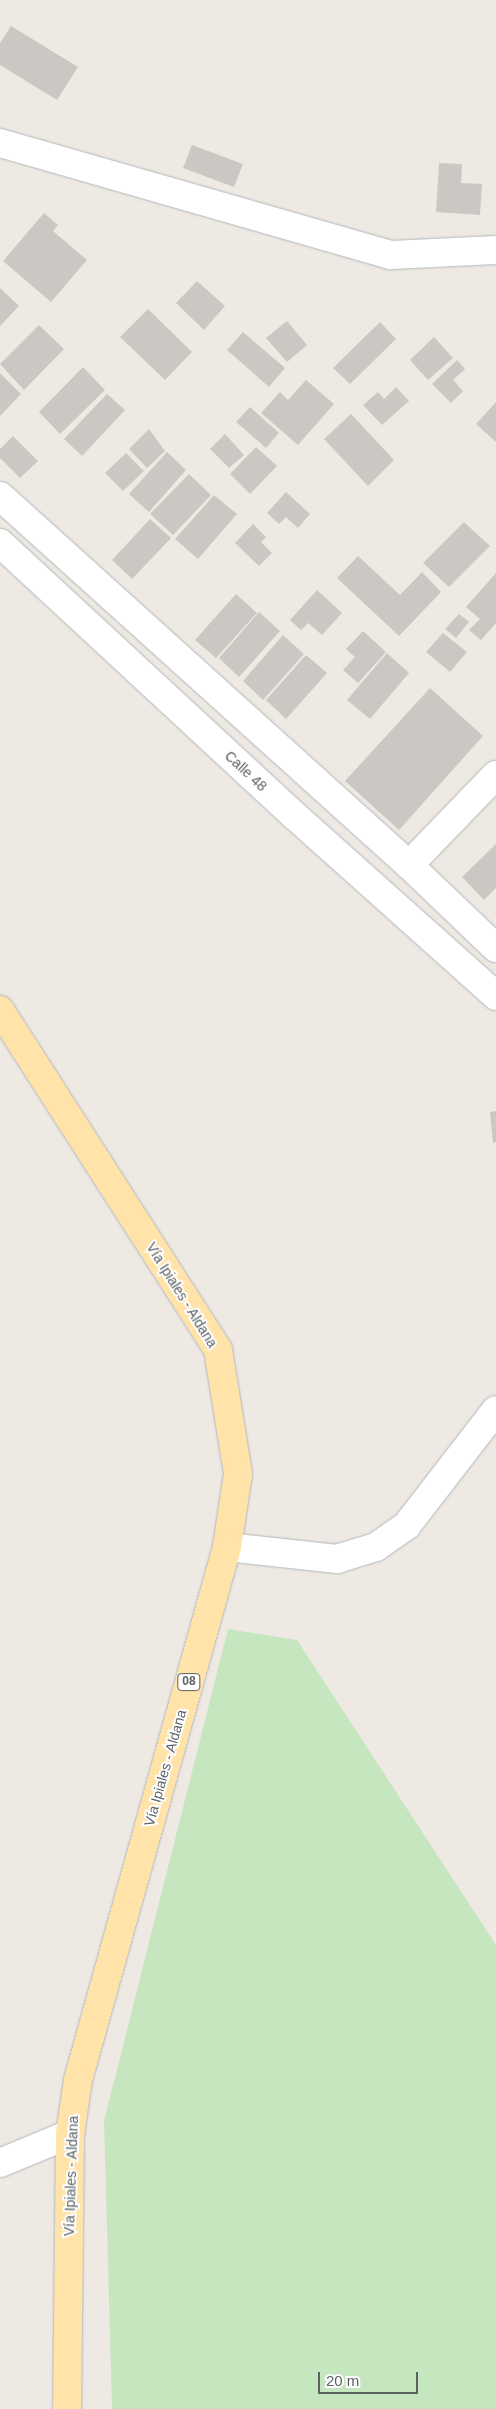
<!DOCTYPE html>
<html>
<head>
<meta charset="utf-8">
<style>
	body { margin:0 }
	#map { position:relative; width:496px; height:2409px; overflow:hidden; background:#eeeae3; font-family:Arial,sans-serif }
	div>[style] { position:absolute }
	.green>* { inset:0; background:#c6e6c0 }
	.building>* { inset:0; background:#cbc7c3 }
	.roads { filter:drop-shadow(0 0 1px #b4b7bb) drop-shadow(0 0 1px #b4b7bb) }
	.street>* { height:28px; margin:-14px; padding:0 14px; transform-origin:14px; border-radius:14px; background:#fff }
	.secondary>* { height:28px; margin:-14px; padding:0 14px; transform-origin:14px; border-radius:14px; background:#fff }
	.primary>* { height:28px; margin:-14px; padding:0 14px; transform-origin:14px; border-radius:14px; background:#ffe3a8 }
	span { translate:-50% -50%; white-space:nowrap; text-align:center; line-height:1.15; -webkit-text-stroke:4px #fff; paint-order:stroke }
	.shield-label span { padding:1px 4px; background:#fff; border:1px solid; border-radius:4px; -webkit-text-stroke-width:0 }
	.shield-label { font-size:12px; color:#5b6164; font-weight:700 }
	.street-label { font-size:14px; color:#5b6164 }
	.scale { position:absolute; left:318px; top:2372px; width:100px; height:22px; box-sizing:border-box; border:2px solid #5b6164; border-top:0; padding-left:6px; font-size:15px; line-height:18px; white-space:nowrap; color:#5b6164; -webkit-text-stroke:4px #fff; paint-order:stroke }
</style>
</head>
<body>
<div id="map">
	<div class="green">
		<i style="clip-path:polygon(228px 1629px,297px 1640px,496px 1945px,496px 2409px,112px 2409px,104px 2121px)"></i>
	</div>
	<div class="building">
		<i style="clip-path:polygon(11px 26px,78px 67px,57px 100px,0 65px,0 43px)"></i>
		<i style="clip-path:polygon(192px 145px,243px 164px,234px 187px,183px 168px)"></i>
		<i style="clip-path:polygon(439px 163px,462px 164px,461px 183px,482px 184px,480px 215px,436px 212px)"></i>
		<i style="clip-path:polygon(44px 213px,58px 225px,53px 231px,87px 260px,51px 302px,3px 261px)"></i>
		<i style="clip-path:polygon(197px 281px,225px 306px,204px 330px,176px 303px)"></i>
		<i style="clip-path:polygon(0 288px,19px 306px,0 326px)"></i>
		<i style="clip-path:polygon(148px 309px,192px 352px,165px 380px,120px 337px)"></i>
		<i style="clip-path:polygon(287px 321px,307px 345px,287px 362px,266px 338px)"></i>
		<i style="clip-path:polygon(380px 322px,396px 339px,350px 384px,333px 368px)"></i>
		<i style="clip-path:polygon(39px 325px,64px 349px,24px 390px,0 364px)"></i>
		<i style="clip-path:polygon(243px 332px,285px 368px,269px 387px,227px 350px)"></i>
		<i style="clip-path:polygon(434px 337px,453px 358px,428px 380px,410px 360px)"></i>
		<i style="clip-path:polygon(457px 360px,465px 369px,453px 380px,463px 391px,451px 403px,432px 384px)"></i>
		<i style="clip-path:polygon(83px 367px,105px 390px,60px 434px,39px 412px)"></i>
		<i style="clip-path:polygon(0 373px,21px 394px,0 416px)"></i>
		<i style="clip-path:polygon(306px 380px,334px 404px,298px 445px,261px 413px,280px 392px,288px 400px)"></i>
		<i style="clip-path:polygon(396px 387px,409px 401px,382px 425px,363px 405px,378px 392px,384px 399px)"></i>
		<i style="clip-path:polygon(107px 394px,125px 410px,82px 456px,64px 439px)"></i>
		<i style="clip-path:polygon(496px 402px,496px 442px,476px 424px)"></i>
		<i style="clip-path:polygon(250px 407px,279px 433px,266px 448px,236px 422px)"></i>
		<i style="clip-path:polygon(351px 414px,394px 460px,368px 486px,324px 439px)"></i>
		<i style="clip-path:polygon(149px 429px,165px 451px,147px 468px,129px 449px)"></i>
		<i style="clip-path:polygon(225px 434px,244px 455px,229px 468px,210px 449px)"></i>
		<i style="clip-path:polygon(13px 436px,38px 461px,20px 478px,0 458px,0 449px)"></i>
		<i style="clip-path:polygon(256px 447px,277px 466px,250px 494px,230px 474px)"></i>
		<i style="clip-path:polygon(167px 452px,186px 470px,149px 512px,129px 494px)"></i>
		<i style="clip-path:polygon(126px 453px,144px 471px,123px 491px,105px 473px)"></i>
		<i style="clip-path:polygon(189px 474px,211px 495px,173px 535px,150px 514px)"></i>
		<i style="clip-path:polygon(286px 492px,310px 514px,298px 528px,286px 517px,279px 524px,267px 513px)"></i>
		<i style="clip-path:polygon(214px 495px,237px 514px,198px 559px,175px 539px)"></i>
		<i style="clip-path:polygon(150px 519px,171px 538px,132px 579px,112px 560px)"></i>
		<i style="clip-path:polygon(464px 522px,490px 546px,449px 587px,423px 563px)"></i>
		<i style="clip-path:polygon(253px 524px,266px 537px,261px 542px,272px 553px,259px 566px,235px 543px)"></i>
		<i style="clip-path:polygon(358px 556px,400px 595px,422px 572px,441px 592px,399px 636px,337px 578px)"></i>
		<i style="clip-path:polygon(496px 573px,496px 623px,481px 640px,469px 630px,480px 619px,466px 607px)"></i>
		<i style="clip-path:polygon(317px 590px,342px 613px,322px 635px,308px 623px,301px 630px,290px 620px)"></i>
		<i style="clip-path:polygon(236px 594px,257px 613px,216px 658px,195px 640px)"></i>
		<i style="clip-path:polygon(259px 612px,280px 631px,239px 677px,219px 658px)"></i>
		<i style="clip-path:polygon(459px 614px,469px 622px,456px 638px,445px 629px)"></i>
		<i style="clip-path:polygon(363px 631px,386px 652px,358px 683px,343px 670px,355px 657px,346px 649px)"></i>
		<i style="clip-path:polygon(443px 633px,467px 652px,450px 672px,426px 652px)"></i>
		<i style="clip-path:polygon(283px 635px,304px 654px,263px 700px,243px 681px)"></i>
		<i style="clip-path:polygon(387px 653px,409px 673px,370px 719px,347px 700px)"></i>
		<i style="clip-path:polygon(306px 655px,327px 673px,286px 719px,266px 700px)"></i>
		<i style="clip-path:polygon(430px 688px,483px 736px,399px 830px,345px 781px)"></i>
		<i style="clip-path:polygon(496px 844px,496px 888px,484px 900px,462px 877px)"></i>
		<i style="clip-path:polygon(496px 1111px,496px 1142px,493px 1143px,490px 1112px)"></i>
	</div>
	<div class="roads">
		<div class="street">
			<i style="left:0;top:496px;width:551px;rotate:42.06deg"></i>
			<i style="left:409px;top:865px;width:120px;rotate:43.7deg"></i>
			<i style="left:0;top:543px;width:402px;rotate:42.8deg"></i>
			<i style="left:295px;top:816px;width:270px;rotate:41.8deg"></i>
			<i style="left:409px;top:865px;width:125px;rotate:-46deg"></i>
			<i style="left:227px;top:1547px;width:111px;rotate:6.2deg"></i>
			<i style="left:337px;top:1559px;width:41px;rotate:-17.1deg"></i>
			<i style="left:376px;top:1547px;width:38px;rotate:-35deg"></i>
			<i style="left:407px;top:1525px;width:145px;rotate:-52.3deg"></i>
			<i style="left:0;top:2163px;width:76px;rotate:-22.5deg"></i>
		</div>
		<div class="secondary">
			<i style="left:0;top:143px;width:406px;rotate:16deg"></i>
			<i style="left:390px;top:255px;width:106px;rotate:-2.7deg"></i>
		</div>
		<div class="primary">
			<i style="left:0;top:1010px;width:404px;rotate:57.3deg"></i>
			<i style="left:218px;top:1350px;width:126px;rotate:80.8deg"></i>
			<i style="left:238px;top:1474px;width:74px;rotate:98.6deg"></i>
			<i style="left:227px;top:1547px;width:553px;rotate:105.62deg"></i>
			<i style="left:78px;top:2080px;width:55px;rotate:98.4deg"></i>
			<i style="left:70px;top:2134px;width:275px;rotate:90.6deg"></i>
		</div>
	</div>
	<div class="shield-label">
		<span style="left:189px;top:1682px">08</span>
	</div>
	<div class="street-label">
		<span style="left:246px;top:771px;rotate:43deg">Calle 48</span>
		<span style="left:182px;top:1295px;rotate:58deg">Vía Ipiales - Aldana</span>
		<span style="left:165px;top:1768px;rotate:-74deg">Vía Ipiales - Aldana</span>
		<span style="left:71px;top:2176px;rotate:-88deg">Vía Ipiales - Aldana</span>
	</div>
	<div class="scale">20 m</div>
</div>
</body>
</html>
